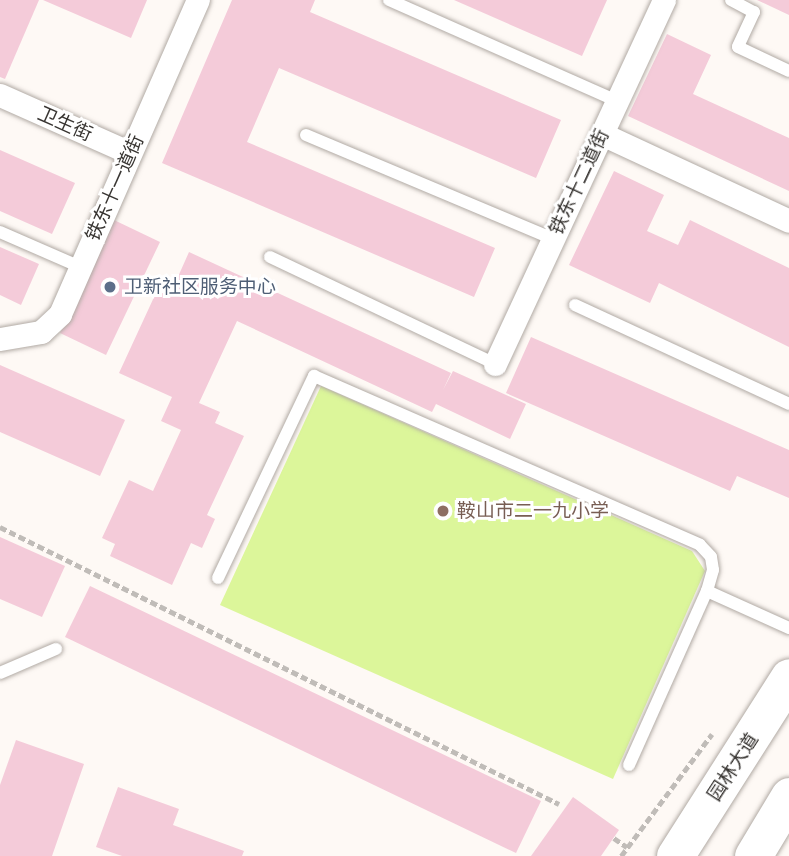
<!DOCTYPE html>
<html>
<head>
<meta charset="utf-8">
<style>
	body { margin:0 }
	#map { position:relative; width:789px; height:856px; overflow:hidden; background:#fef9f5; font-family:"Work Sans","Noto Sans SC",sans-serif }
	div>[style] { position:absolute }
	.green>* { inset:0; background:#dcf69a }
	.building>* { inset:0; background:#f4cbd9 }
	.path>* { height:4.5px; margin-top:-2.25px; transform-origin:0; background:repeating-linear-gradient(90deg,#c0bcb8 0 7px,transparent 0 10.5px) }
	.roads { filter:drop-shadow(0 0 2px #b1aaa4) drop-shadow(0 0 2px #b1aaa4) }
	.service>* { height:12px; margin:-6px; padding:0 6px; transform-origin:6px; border-radius:6px; background:#fff }
	.minor>* { height:23px; margin:-11.5px; padding:0 11.5px; transform-origin:11.5px; border-radius:11.5px; background:#fff }
	.primary>* { height:37px; margin:-18.5px; padding:0 18.5px; transform-origin:18.5px; border-radius:18.5px; background:#fff }
	.dots>* { width:19px; height:19px; translate:-50% -50%; box-sizing:border-box; border:4px solid #fff; border-radius:50% }
	span { translate:-50% -50%; white-space:nowrap; text-align:center; line-height:1.15; -webkit-text-stroke:6px #fff; paint-order:stroke }
	.street-label { font-size:19px; color:#383532 }
	.service-label { font-size:19px; color:#4e5e75 }
	.left { translate:0 -50%; text-align:left }
	.education-label { font-size:19px; color:#785e54 }
</style>
</head>
<body>
<div id="map">
	<div class="green">
		<i style="clip-path:polygon(321px 386px,692px 551px,705px 571px,613px 779px,220px 605px)"></i>
	</div>
	<div class="building">
		<i style="clip-path:polygon(0 0,39px 0,5px 79px,0 77px)"></i>
		<i style="clip-path:polygon(43px 0,147px 0,131px 38px)"></i>
		<i style="clip-path:polygon(232px 0,315px 0,310px 12px,561px 120px,536px 178px,279px 68px,247px 142px,495px 248px,474px 297px,162px 163px)"></i>
		<i style="clip-path:polygon(454px 0,607px 0,582px 56px)"></i>
		<i style="clip-path:polygon(757px 0,789px 0,789px 15px)"></i>
		<i style="clip-path:polygon(667px 34px,711px 55px,693px 94px,789px 138px,789px 191px,628px 116px)"></i>
		<i style="clip-path:polygon(0 150px,75px 183px,52px 234px,0 211px)"></i>
		<i style="clip-path:polygon(614px 171px,664px 195px,647px 231px,678px 245px,690px 220px,789px 268px,789px 347px,659px 283px,650px 303px,569px 265px)"></i>
		<i style="clip-path:polygon(114px 220px,160px 242px,106px 355px,60px 333px)"></i>
		<i style="clip-path:polygon(0 247px,39px 264px,21px 305px,0 295px)"></i>
		<i style="clip-path:polygon(189px 252px,451px 373px,443px 390px,453px 371px,526px 404px,510px 439px,436px 404px,432px 412px,237px 321px,199px 403px,220px 412px,215px 423px,244px 436px,207px 515px,215px 519px,202px 548px,191px 543px,172px 585px,110px 556px,115px 544px,102px 538px,129px 480px,153px 491px,181px 430px,161px 421px,172px 397px,119px 373px,161px 282px,173px 288px)"></i>
		<i style="clip-path:polygon(531px 337px,789px 450px,789px 498px,737px 476px,730px 491px,506px 393px)"></i>
		<i style="clip-path:polygon(0 365px,125px 420px,100px 476px,0 432px)"></i>
		<i style="clip-path:polygon(0 537px,65px 566px,42px 617px,0 599px)"></i>
		<i style="clip-path:polygon(90px 586px,541px 801px,516px 853px,65px 637px)"></i>
		<i style="clip-path:polygon(16px 740px,84px 764px,52px 856px,0 856px,0 785px)"></i>
		<i style="clip-path:polygon(118px 787px,179px 809px,173px 825px,244px 851px,242px 856px,122px 856px,96px 847px)"></i>
		<i style="clip-path:polygon(573px 797px,619px 830px,601px 856px,531px 856px)"></i>
	</div>
	<div class="path">
		<i style="left:0;top:527px;width:624px;rotate:26.36deg"></i>
		<i style="left:614px;top:838px;width:16px;rotate:35deg"></i>
		<i style="left:621px;top:856px;width:152px;rotate:-53.3deg"></i>
	</div>
	<div class="roads">
		<div class="service">
			<i style="left:389px;top:0;width:249px;rotate:23.9deg"></i>
			<i style="left:731px;top:0;width:26px;rotate:28deg"></i>
			<i style="left:754px;top:12px;width:38px;rotate:115deg"></i>
			<i style="left:738px;top:47px;width:56px;rotate:25.2deg"></i>
			<i style="left:306px;top:135px;width:268px;rotate:22.8deg"></i>
			<i style="left:0;top:232px;width:87px;rotate:23.6deg"></i>
			<i style="left:270px;top:257px;width:249px;rotate:25.4deg"></i>
			<i style="left:575px;top:305px;width:236px;rotate:24.8deg"></i>
			<i style="left:218px;top:578px;width:224px;rotate:-64.6deg"></i>
			<i style="left:314px;top:376px;width:421px;rotate:23.6deg"></i>
			<i style="left:700px;top:545px;width:16px;rotate:47deg"></i>
			<i style="left:711px;top:557px;width:13px;rotate:81deg"></i>
			<i style="left:713px;top:570px;width:22px;rotate:106deg"></i>
			<i style="left:0;top:673px;width:61px;rotate:-23.2deg"></i>
			<i style="left:629px;top:765px;width:191px;rotate:-65.9deg"></i>
			<i style="left:707px;top:591px;width:90px;rotate:24.3deg"></i>
		</div>
		<div class="minor">
			<i style="left:0;top:95px;width:142px;rotate:24deg"></i>
			<i style="left:602px;top:134px;width:206px;rotate:24.9deg"></i>
			<i style="left:0;top:339px;width:42px;rotate:-9.7deg"></i>
			<i style="left:41px;top:332px;width:26px;rotate:-43deg"></i>
			<i style="left:60px;top:314px;width:343px;rotate:-66.3deg"></i>
			<i style="left:495px;top:364px;width:401px;rotate:-65.1deg"></i>
		</div>
		<div class="primary">
			<i style="left:675px;top:856px;width:212px;rotate:-57.5deg"></i>
			<i style="left:753px;top:856px;width:70px;rotate:-59deg"></i>
		</div>
	</div>
	<div class="dots">
		<i style="left:110px;top:287px;background:#5c6f8a"></i>
		<i style="left:443px;top:511px;background:#8d6e63"></i>
	</div>
	<div class="street-label">
		<span style="left:65px;top:124px;rotate:24deg">卫生街</span>
		<span style="left:579px;top:182px;rotate:-65deg">铁东十二道街</span>
		<span style="left:115px;top:188px;rotate:-66deg">铁东十一道街</span>
		<span style="left:733px;top:767px;rotate:-57deg">园林大道</span>
	</div>
	<div class="service-label">
		<span class="left" style="left:124px;top:287px">卫新社区服务中心</span>
	</div>
	<div class="education-label">
		<span class="left" style="left:457px;top:511px">鞍山市二一九小学</span>
	</div>
</div>
</body>
</html>
